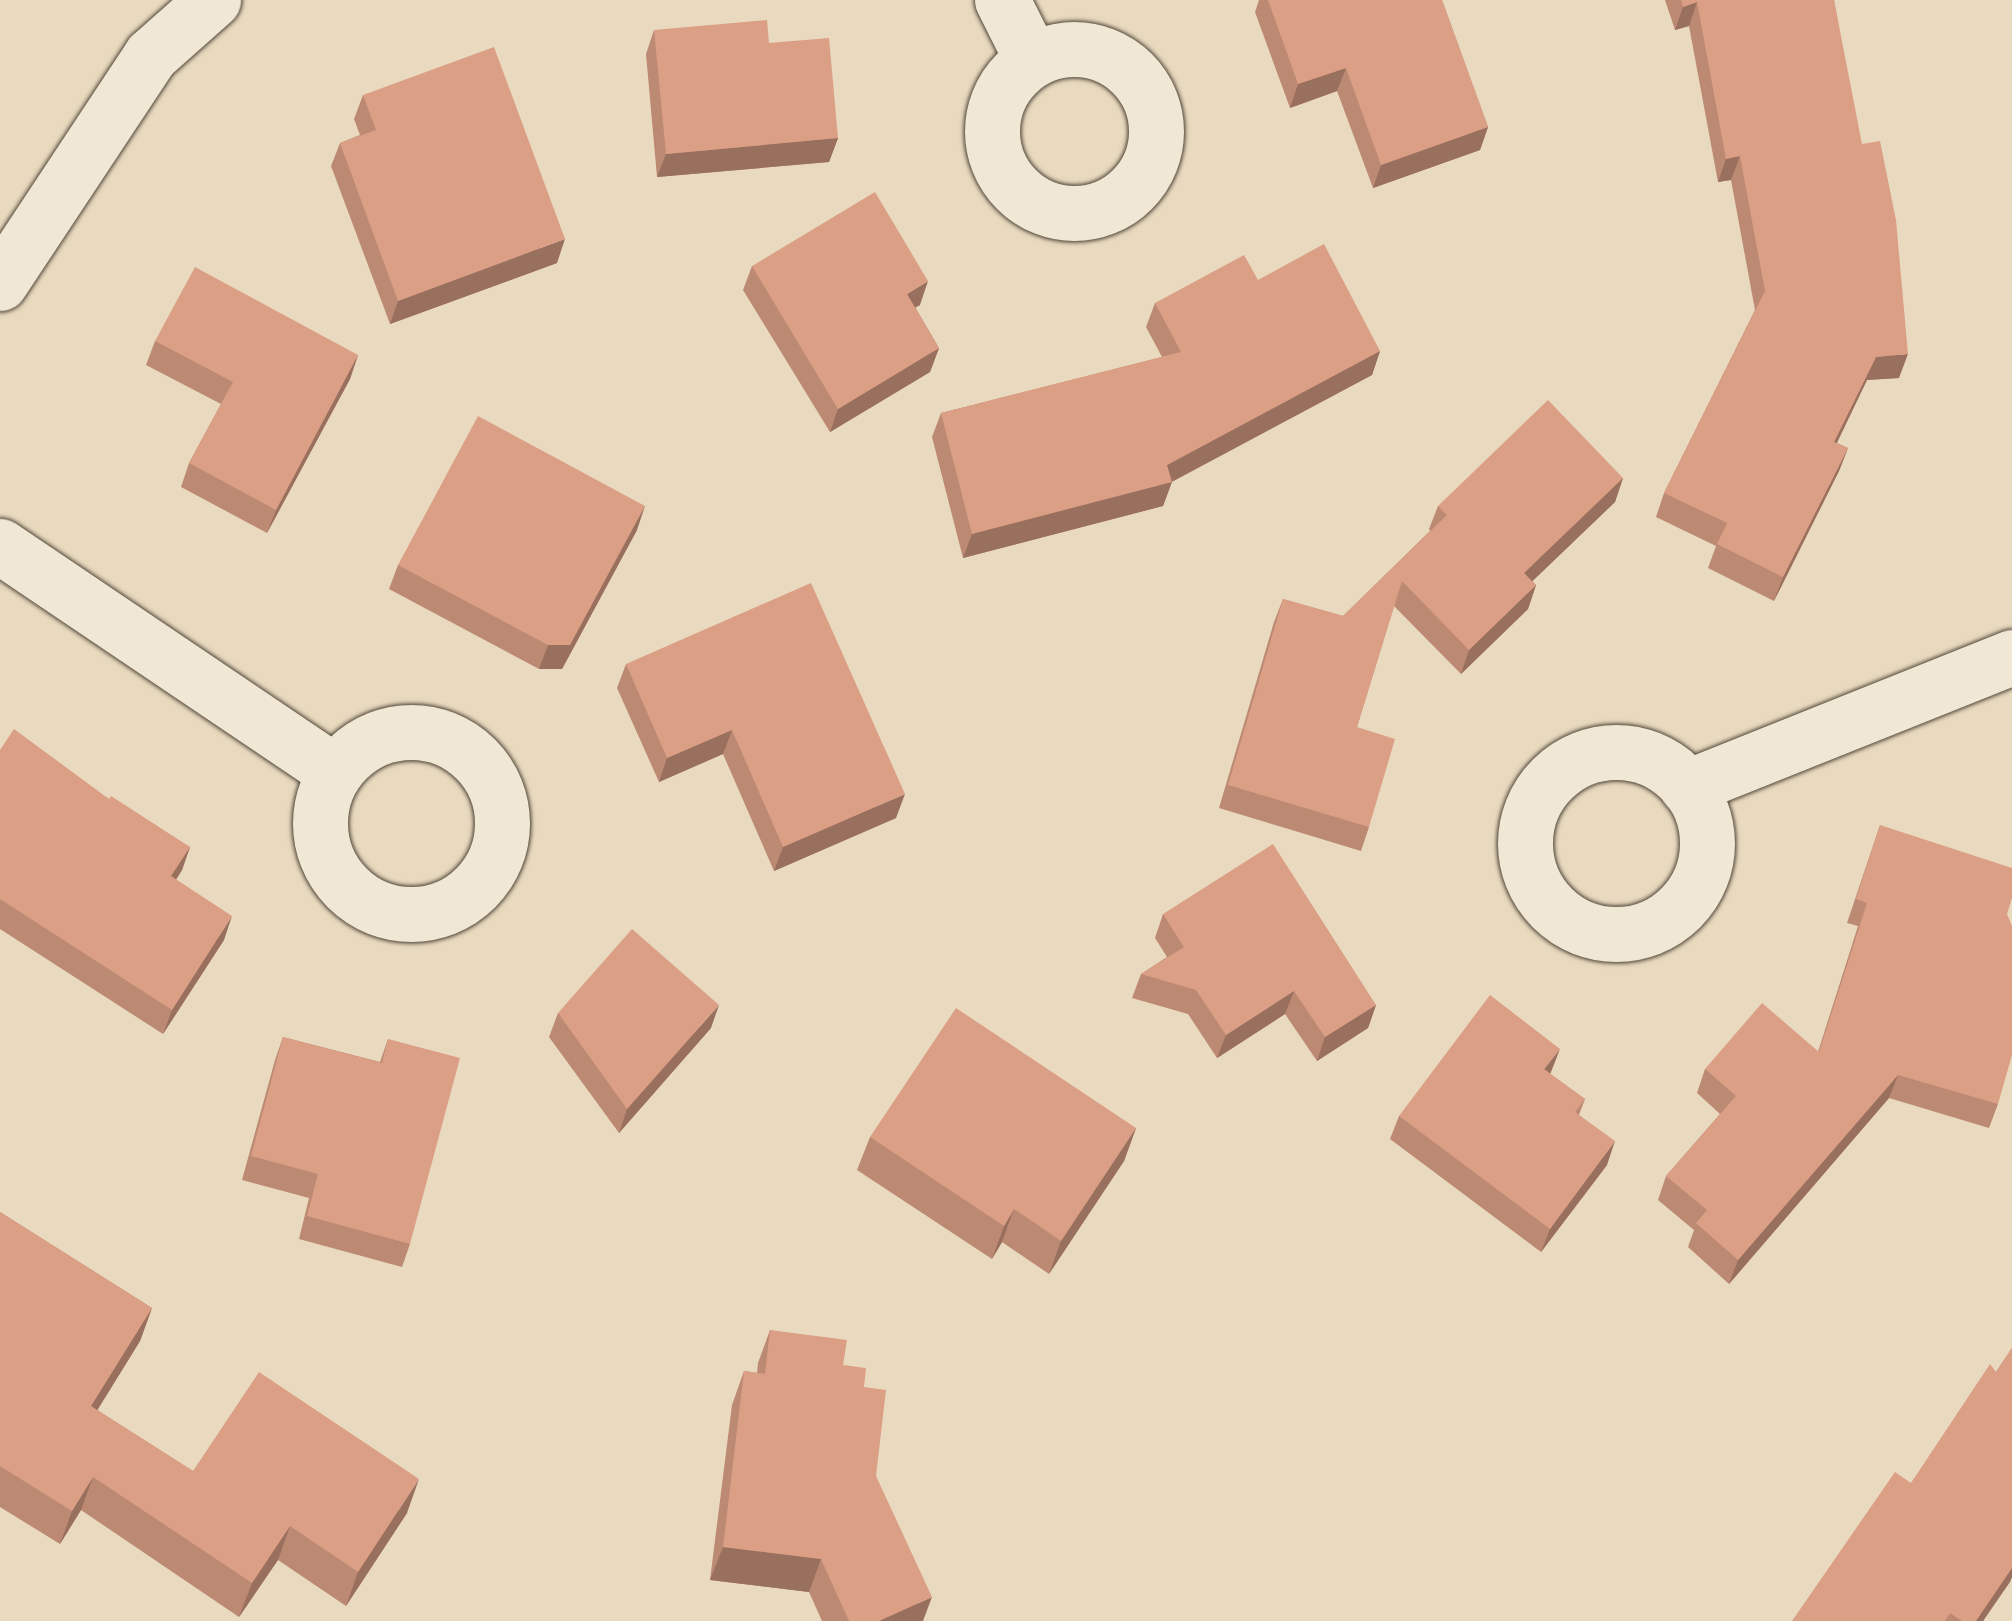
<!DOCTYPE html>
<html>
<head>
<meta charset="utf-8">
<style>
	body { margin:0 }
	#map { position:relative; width:2012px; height:1621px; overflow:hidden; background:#e9dabf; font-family:"IM FELL DW Pica",serif }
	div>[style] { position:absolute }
	.roads { filter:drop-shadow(0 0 2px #52473a) drop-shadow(0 0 2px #52473a) }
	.minor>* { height:55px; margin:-27.5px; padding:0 27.5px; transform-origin:27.5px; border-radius:27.5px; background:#f1e7d5 }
	.minor>.ring { margin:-27.5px; padding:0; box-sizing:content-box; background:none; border:55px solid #f1e7d5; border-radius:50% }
	.wall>* { inset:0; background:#bc8973 }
	.shaded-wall>* { inset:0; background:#996f5e }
	.building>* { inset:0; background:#db9f86 }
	span { translate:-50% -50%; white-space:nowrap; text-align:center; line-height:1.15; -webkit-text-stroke:9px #f1e7d5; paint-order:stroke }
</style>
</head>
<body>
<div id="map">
	<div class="roads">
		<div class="minor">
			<i style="left:1002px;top:0;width:67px;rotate:63.4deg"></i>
			<i class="ring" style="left:992px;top:49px;width:109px;height:109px"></i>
			<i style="left:0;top:283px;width:273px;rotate:-56.5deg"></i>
			<i style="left:151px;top:55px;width:83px;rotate:-41.6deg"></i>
			<i style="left:0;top:546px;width:404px;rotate:34deg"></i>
			<i class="ring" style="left:320px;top:732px;width:127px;height:127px"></i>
			<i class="ring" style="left:1525px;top:752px;width:127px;height:127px"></i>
			<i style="left:1687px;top:787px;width:350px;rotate:-21.8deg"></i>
		</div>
	</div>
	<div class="wall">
		<i style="clip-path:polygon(1259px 0,1442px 0,1488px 127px,1480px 150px,1373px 188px,1337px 91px,1290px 108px,1255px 12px)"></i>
		<i style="clip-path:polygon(1665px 0,1834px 0,1899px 378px,1867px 380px,1837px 443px,1848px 448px,1839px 471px,1774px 601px,1708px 568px,1716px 546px,1656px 517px,1664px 493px,1755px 310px,1731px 180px,1718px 182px,1689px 26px,1675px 30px)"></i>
		<i style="clip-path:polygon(654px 30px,769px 43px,838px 138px,829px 162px,657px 177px,646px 54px)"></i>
		<i style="clip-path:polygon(363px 95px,557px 263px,390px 324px,331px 166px,340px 143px,360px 135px,354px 119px)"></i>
		<i style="clip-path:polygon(752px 266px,920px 305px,915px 307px,939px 348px,930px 372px,830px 432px,743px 290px)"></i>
		<i style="clip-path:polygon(1258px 280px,1380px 351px,1372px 375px,1172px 481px,1163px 506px,963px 558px,932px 437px,941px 413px,1162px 357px,1146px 327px,1155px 303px)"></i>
		<i style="clip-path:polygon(155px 341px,358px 355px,350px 379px,267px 533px,181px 487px,189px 463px,221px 404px,146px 365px)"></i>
		<i style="clip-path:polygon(1623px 478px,1615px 502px,1532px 581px,1536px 585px,1528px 609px,1461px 674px,1394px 606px,1357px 727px,1369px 827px,1361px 851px,1219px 808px,1274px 622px,1283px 599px,1343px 616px,1430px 531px,1429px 529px,1438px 506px)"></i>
		<i style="clip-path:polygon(637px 530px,562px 669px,539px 669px,389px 589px,398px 565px)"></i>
		<i style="clip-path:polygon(626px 664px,896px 818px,774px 871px,723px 754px,659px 782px,617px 688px)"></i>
		<i style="clip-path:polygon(0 750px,109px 799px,190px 847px,182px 870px,176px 880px,224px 940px,163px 1034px,0 929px)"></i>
		<i style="clip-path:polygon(1880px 825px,2007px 914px,1998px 1104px,1989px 1128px,1889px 1098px,1729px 1284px,1688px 1247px,1694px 1230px,1658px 1200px,1666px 1176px,1720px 1114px,1697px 1093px,1705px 1069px,1818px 1052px,1858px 926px,1847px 923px)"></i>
		<i style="clip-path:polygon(1163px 914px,1376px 1005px,1368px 1028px,1317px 1061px,1285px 1014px,1217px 1058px,1188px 1014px,1132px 998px,1141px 974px,1167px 957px,1155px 938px)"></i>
		<i style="clip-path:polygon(558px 1013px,711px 1028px,619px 1133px,549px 1037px)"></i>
		<i style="clip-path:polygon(283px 1037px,380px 1062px,388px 1039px,410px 1244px,402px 1267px,299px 1239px,309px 1198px,242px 1180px,275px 1060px)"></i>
		<i style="clip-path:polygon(1551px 1072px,1550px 1074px,1585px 1099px,1579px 1115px,1607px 1165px,1541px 1252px,1390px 1139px,1399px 1116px)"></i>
		<i style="clip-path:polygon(1136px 1128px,1124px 1161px,1049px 1274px,1002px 1242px,992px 1259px,857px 1170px,870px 1137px)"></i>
		<i style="clip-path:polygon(0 1212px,152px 1308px,140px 1341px,97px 1410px,193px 1471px,407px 1513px,346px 1606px,278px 1560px,239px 1617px,81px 1510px,60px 1544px,0 1507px)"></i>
		<i style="clip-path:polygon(770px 1330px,843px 1365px,864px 1387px,876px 1476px,923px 1621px,822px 1621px,809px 1592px,710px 1580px,732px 1405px,744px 1371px,757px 1373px,758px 1363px)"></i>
		<i style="clip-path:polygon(2012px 1348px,2012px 1577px,1983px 1621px,1792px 1621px,1911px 1483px,1996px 1372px)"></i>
	</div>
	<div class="shaded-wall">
		<i style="clip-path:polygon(1697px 2px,1689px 26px,1675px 30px,1683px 7px)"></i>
		<i style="clip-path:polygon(1346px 68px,1337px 91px,1290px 108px,1298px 84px)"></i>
		<i style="clip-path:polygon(1488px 127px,1480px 150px,1373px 188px,1381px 165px)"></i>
		<i style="clip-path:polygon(838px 138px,829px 162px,657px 177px,666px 154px)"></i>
		<i style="clip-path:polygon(1740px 156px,1731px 180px,1718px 182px,1726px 159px)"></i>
		<i style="clip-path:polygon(565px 239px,557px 263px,390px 324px,398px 301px)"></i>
		<i style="clip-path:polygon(928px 281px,920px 305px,899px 317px,907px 294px)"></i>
		<i style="clip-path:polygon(939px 348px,930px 372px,830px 432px,838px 409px)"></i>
		<i style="clip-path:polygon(1380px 351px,1372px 375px,1168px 484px,1172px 482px,1163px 506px,963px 558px,972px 534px,1167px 465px)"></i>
		<i style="clip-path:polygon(1908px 354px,1899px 378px,1867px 380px,1826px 465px,1834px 442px,1876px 357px)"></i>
		<i style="clip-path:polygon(358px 355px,350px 379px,267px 533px,276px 510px)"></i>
		<i style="clip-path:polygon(1848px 448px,1839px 471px,1774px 601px,1783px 577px)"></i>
		<i style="clip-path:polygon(1623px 478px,1615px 502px,1516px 597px,1524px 573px)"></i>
		<i style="clip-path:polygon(645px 506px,637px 530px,562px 669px,539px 669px,548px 645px)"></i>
		<i style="clip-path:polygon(1536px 585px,1528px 609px,1461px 674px,1469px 650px)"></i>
		<i style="clip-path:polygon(732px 730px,723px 754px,659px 782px,667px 758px)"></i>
		<i style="clip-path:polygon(905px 794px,896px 818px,774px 871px,783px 847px)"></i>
		<i style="clip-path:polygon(190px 847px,182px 870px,163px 900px,171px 876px)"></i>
		<i style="clip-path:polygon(232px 916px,224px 940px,163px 1034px,172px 1010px)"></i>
		<i style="clip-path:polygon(1294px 991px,1285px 1014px,1217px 1058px,1226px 1035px)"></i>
		<i style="clip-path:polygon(719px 1005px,711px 1028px,619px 1133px,627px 1109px)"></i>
		<i style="clip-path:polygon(1376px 1005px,1368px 1028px,1317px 1061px,1325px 1037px)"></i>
		<i style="clip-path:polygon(1560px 1049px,1551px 1072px,1536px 1093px,1544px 1069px)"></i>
		<i style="clip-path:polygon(1898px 1075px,1889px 1098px,1729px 1284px,1738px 1260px)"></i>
		<i style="clip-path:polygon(1136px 1128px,1124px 1161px,1049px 1274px,1061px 1241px)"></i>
		<i style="clip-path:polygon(1615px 1141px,1607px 1165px,1541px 1252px,1550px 1229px)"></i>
		<i style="clip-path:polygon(1014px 1209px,1002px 1242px,992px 1259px,1004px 1226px)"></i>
		<i style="clip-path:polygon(152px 1308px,140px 1341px,79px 1440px,91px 1406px)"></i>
		<i style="clip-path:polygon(93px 1477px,81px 1510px,60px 1544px,72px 1511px)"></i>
		<i style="clip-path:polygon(419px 1479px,407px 1513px,346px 1606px,358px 1572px)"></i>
		<i style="clip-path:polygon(290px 1526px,278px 1560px,239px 1617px,252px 1583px)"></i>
		<i style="clip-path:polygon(723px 1547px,821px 1559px,809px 1592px,710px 1580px)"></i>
		<i style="clip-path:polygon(2012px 1561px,2012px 1577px,2010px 1582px,1983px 1621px,1976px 1621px)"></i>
		<i style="clip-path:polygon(932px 1597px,923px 1621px,879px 1621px)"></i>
	</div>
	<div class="building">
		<i style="clip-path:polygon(1268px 0,1442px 0,1488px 127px,1381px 165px,1346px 68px,1298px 84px)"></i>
		<i style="clip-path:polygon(1681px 0,1834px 0,1862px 144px,1880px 141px,1896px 220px,1908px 354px,1876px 357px,1834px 442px,1848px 448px,1783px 577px,1717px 544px,1727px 523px,1664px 493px,1765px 291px,1740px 156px,1726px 159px,1697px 2px,1683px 7px)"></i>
		<i style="clip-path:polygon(767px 20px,769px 43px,829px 38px,838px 138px,666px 154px,654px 30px)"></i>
		<i style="clip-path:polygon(494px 47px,565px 239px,398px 301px,340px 143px,376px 130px,363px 95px)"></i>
		<i style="clip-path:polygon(875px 192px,928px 281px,907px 294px,939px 348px,838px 409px,752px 266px)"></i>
		<i style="clip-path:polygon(1324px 244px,1380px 351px,1167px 465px,1172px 482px,972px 534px,941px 413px,1181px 352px,1155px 303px,1244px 255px,1258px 280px)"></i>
		<i style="clip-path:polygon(195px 267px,358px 355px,276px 510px,189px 463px,233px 382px,155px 341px)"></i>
		<i style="clip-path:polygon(1548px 400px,1623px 478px,1524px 573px,1536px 585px,1469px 650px,1402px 581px,1357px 727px,1395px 739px,1369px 827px,1228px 785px,1283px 599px,1343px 616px,1447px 515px,1438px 506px)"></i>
		<i style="clip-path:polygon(478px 416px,645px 506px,570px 645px,548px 645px,398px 565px)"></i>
		<i style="clip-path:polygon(811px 583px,905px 794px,783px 847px,732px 730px,667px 758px,626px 664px)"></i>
		<i style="clip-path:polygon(14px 729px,109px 799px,111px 796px,190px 847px,171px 876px,232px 916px,172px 1010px,0 899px,0 750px)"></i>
		<i style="clip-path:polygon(1880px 825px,2012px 868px,2012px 898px,2007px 914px,2012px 926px,2012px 1055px,1998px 1104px,1898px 1075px,1738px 1260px,1696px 1223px,1707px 1210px,1666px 1176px,1736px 1096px,1705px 1069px,1762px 1003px,1819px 1052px,1867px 903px,1856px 899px)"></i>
		<i style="clip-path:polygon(1273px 844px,1376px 1005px,1325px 1037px,1294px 991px,1226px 1035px,1196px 990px,1141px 974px,1184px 947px,1163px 914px)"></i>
		<i style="clip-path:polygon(632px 929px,719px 1005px,627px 1109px,558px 1013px)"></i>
		<i style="clip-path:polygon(1490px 995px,1560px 1049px,1544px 1069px,1585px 1099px,1575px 1112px,1615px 1141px,1550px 1229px,1399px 1116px)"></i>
		<i style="clip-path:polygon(956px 1008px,1136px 1128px,1061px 1241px,1014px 1209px,1004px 1226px,870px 1137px)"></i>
		<i style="clip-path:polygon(283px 1037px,382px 1063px,388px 1039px,460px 1058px,410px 1244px,307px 1216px,318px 1174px,251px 1156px)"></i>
		<i style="clip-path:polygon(0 1212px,152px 1308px,91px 1406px,193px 1471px,259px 1372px,419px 1479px,358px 1572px,290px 1526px,252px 1583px,93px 1477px,72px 1511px,0 1466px)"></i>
		<i style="clip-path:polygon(770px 1330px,847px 1340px,843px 1365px,866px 1368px,864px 1387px,886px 1390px,876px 1476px,932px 1597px,879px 1621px,849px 1621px,821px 1559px,723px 1547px,744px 1371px,765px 1374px)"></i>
		<i style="clip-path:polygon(2012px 1348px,2012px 1568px,1976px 1621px,1962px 1621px,1950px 1613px,1945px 1621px,1792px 1621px,1895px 1472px,1911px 1483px,1990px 1364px,1996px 1372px)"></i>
	</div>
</div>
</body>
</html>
